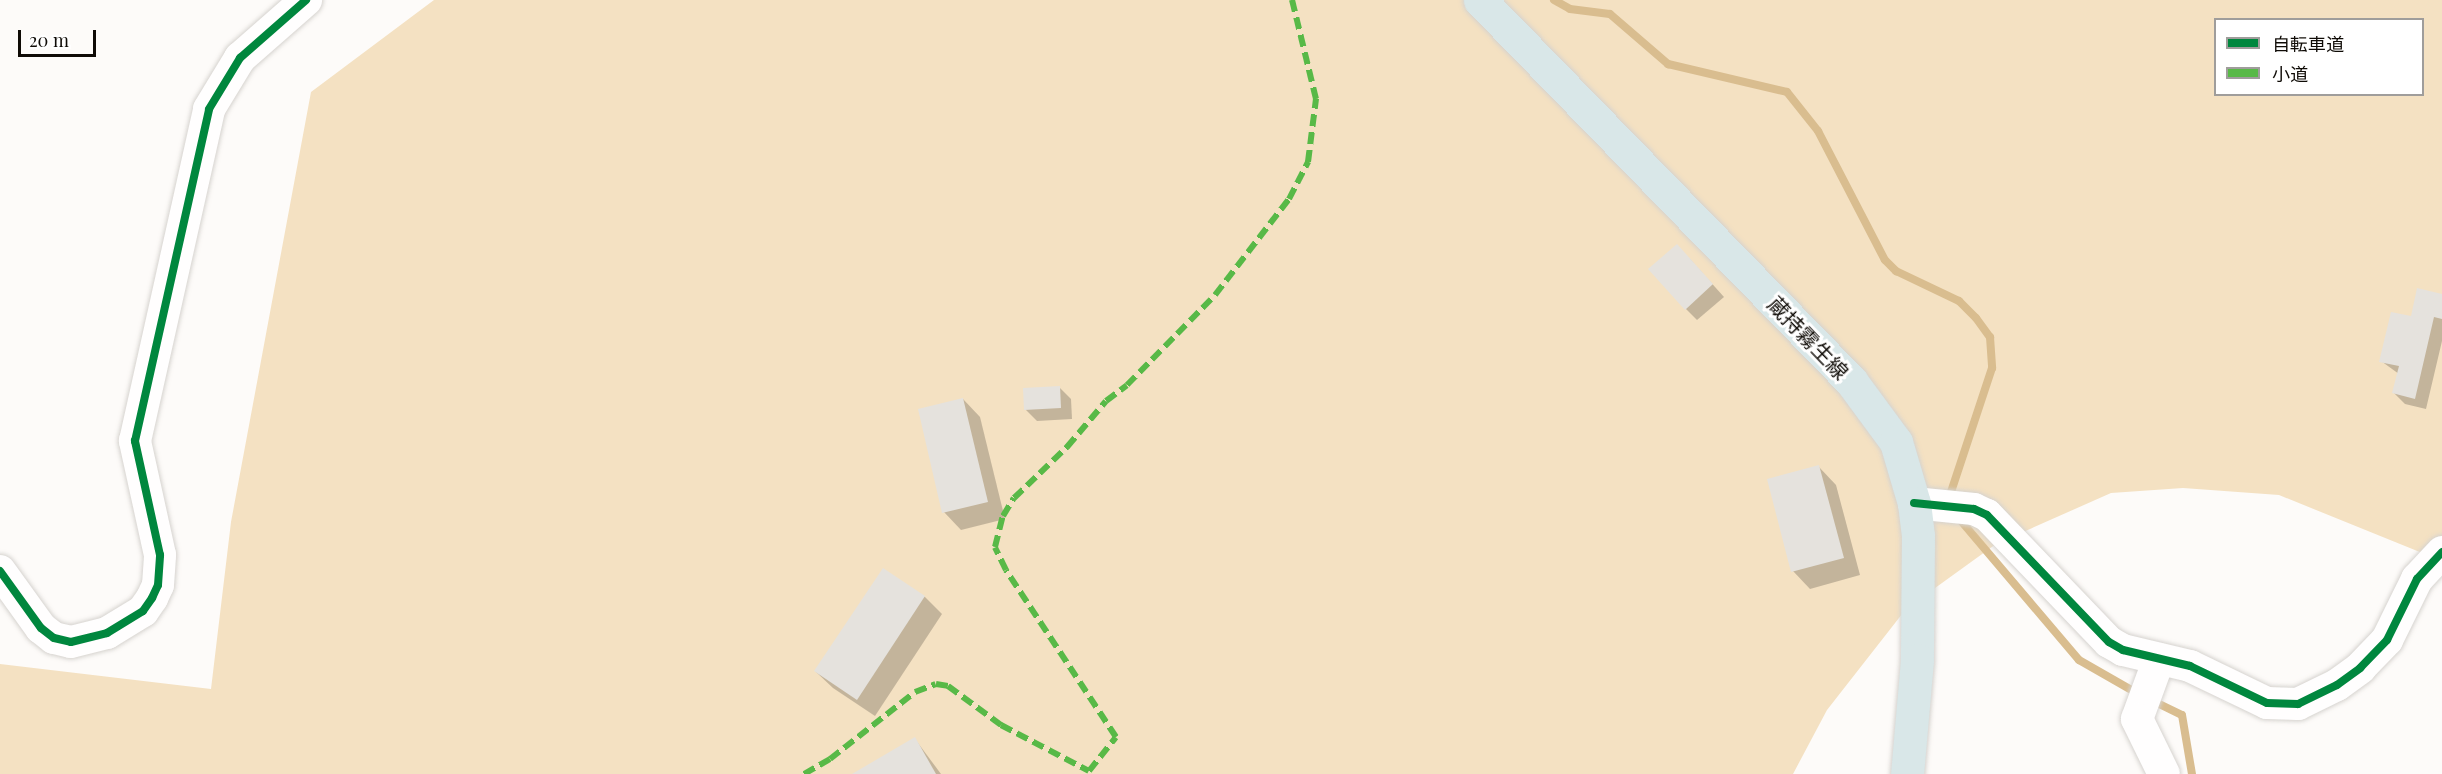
<!DOCTYPE html>
<html>
<head>
<meta charset="utf-8">
<style>
	body { margin:0 }
	#map { position:relative; width:2442px; height:774px; overflow:hidden; background:#fdfbf9; font-family:"Playfair Display","Noto Sans JP",serif }
	div>[style] { position:absolute }
	.green>* { inset:0; background:#f4e1c2 }
	.shadow>* { inset:0; background:#0003 }
	.stream>* { height:8px; margin:-4px; padding:0 4px; transform-origin:4px; border-radius:4px; background:#d9bd8f }
	.building>* { inset:0; background:#e5e2dd }
	.roads { filter:drop-shadow(0 0 2px #d6d3cf) drop-shadow(0 0 2px #d6d3cf) }
	.minor>* { height:32px; margin:-16px; padding:0 16px; transform-origin:16px; border-radius:16px; background:#fffefe }
	.major>* { height:33px; margin:-16.5px; padding:0 16.5px; transform-origin:16.5px; border-radius:16.5px; background:#d9e7e8 }
	.quiet>* { height:6px; margin-top:-3px; transform-origin:0; background:repeating-linear-gradient(90deg,#58b947 0 12px,transparent 0 18px) }
	.cycleway>* { height:8px; margin:-4px; padding:0 4px; transform-origin:4px; border-radius:4px; background:#00873e }
	span { translate:-50% -50%; white-space:nowrap; text-align:center; line-height:1.15; -webkit-text-stroke:6px #fff; paint-order:stroke }
	.street-label { font-size:21px; color:#0f0b06 }
	.legend { position:absolute; left:2214px; top:18px; width:210px; height:78px; box-sizing:border-box; background:#fff; border:2px solid #9f9d9b; margin:0; padding:8px 10px; list-style:none; font-size:18px; color:#0f0b06 }
	.legend li { display:flex; align-items:center; gap:12px; height:30px }
	.legend b { width:30px; border:2px solid #9f9d9b }
	.scale { position:absolute; left:18px; top:30px; width:78px; height:27px; box-sizing:border-box; border:3px solid #0f0b06; border-top:0; padding-left:8px; font-size:18px; line-height:21px; white-space:nowrap; color:#0f0b06; -webkit-text-stroke:4px #fff; paint-order:stroke }
</style>
</head>
<body>
<div id="map">
	<div class="green">
		<i style="clip-path:polygon(evenodd,434px 0,2442px 0,2442px 561px,2279px 495px,2183px 488px,2111px 493px,1996px 544px,1906px 609px,1827px 710px,1793px 774px,0 774px,0 664px,211px 689px,231px 522px,311px 92px,434px 0,2216px 20px,2422px 20px,2422px 94px,2216px 94px,2216px 20px)"></i>
	</div>
	<div class="shadow">
		<i style="clip-path:polygon(1689px 258px,1724px 297px,1697px 320px,1686px 309px)"></i>
		<i style="clip-path:polygon(2442px 295px,2442px 341px,2426px 409px,2405px 404px,2394px 393px,2399px 374px,2381px 361px,2412px 318px)"></i>
		<i style="clip-path:polygon(1059px 387px,1071px 399px,1072px 419px,1037px 421px,1025px 409px)"></i>
		<i style="clip-path:polygon(963px 399px,980px 417px,1005px 519px,961px 530px,944px 512px)"></i>
		<i style="clip-path:polygon(1819px 467px,1836px 485px,1860px 575px,1810px 589px,1793px 571px)"></i>
		<i style="clip-path:polygon(883px 570px,925px 597px,942px 614px,875px 716px,833px 688px,815px 671px)"></i>
		<i style="clip-path:polygon(915px 739px,941px 774px,855px 774px)"></i>
	</div>
	<div class="stream">
		<i style="left:1554px;top:0;width:18px;rotate:29deg"></i>
		<i style="left:1570px;top:9px;width:40px;rotate:7.1deg"></i>
		<i style="left:1610px;top:14px;width:77px;rotate:40.8deg"></i>
		<i style="left:1668px;top:64px;width:122px;rotate:13.2deg"></i>
		<i style="left:1787px;top:92px;width:50px;rotate:51.5deg"></i>
		<i style="left:1818px;top:131px;width:145px;rotate:62.6deg"></i>
		<i style="left:1885px;top:260px;width:16px;rotate:45deg"></i>
		<i style="left:1896px;top:271px;width:70px;rotate:25.5deg"></i>
		<i style="left:1959px;top:301px;width:24px;rotate:45deg"></i>
		<i style="left:1976px;top:318px;width:24px;rotate:54deg"></i>
		<i style="left:1990px;top:337px;width:31px;rotate:86deg"></i>
		<i style="left:1992px;top:368px;width:137px;rotate:108.3deg"></i>
		<i style="left:1956px;top:515px;width:190px;rotate:49.7deg"></i>
		<i style="left:2079px;top:660px;width:70px;rotate:29.8deg"></i>
		<i style="left:2151px;top:700px;width:34px;rotate:26deg"></i>
		<i style="left:2182px;top:715px;width:60px;rotate:80.4deg"></i>
	</div>
	<div class="building">
		<i style="clip-path:polygon(1677px 244px,1713px 284px,1685px 310px,1648px 269px)"></i>
		<i style="clip-path:polygon(2417px 288px,2442px 294px,2442px 319px,2434px 317px,2415px 399px,2392px 393px,2399px 366px,2379px 362px,2391px 312px,2411px 316px)"></i>
		<i style="clip-path:polygon(1060px 386px,1061px 408px,1024px 410px,1023px 388px)"></i>
		<i style="clip-path:polygon(963px 398px,988px 502px,942px 513px,918px 409px)"></i>
		<i style="clip-path:polygon(1819px 465px,1844px 558px,1791px 572px,1767px 479px)"></i>
		<i style="clip-path:polygon(883px 568px,925px 596px,857px 700px,814px 671px)"></i>
		<i style="clip-path:polygon(915px 737px,936px 774px,852px 774px)"></i>
	</div>
	<div class="roads">
		<div class="minor">
			<i style="left:1914px;top:503px;width:60px;rotate:5.7deg"></i>
			<i style="left:1974px;top:509px;width:14px;rotate:25deg"></i>
			<i style="left:1987px;top:515px;width:176px;rotate:46.2deg"></i>
			<i style="left:2109px;top:642px;width:16px;rotate:30deg"></i>
			<i style="left:2123px;top:650px;width:69px;rotate:13.4deg"></i>
			<i style="left:2190px;top:666px;width:85px;rotate:25.7deg"></i>
			<i style="left:2267px;top:703px;width:31px;rotate:2deg"></i>
			<i style="left:2298px;top:704px;width:43px;rotate:-26deg"></i>
			<i style="left:2337px;top:685px;width:29px;rotate:-36deg"></i>
			<i style="left:2360px;top:668px;width:39px;rotate:-46deg"></i>
			<i style="left:2387px;top:640px;width:68px;rotate:-63.8deg"></i>
			<i style="left:2417px;top:579px;width:37px;rotate:-47deg"></i>
			<i style="left:0;top:571px;width:70px;rotate:54.3deg"></i>
			<i style="left:41px;top:628px;width:16px;rotate:38deg"></i>
			<i style="left:54px;top:638px;width:17px;rotate:13deg"></i>
			<i style="left:71px;top:642px;width:37px;rotate:-14deg"></i>
			<i style="left:107px;top:633px;width:42px;rotate:-31.4deg"></i>
			<i style="left:143px;top:611px;width:16px;rotate:-55deg"></i>
			<i style="left:152px;top:598px;width:14px;rotate:-65deg"></i>
			<i style="left:158px;top:585px;width:30px;rotate:-86deg"></i>
			<i style="left:160px;top:555px;width:117px;rotate:-102.4deg"></i>
			<i style="left:135px;top:441px;width:340px;rotate:-77.4deg"></i>
			<i style="left:209px;top:109px;width:60px;rotate:-58.7deg"></i>
			<i style="left:240px;top:58px;width:88px;rotate:-41.3deg"></i>
			<i style="left:2159px;top:659px;width:64px;rotate:110.1deg"></i>
			<i style="left:2137px;top:719px;width:61px;rotate:63.9deg"></i>
		</div>
		<div class="major">
			<i style="left:1480px;top:0;width:532px;rotate:45.76deg"></i>
			<i style="left:1851px;top:381px;width:76px;rotate:53.6deg"></i>
			<i style="left:1896px;top:442px;width:64px;rotate:73.6deg"></i>
			<i style="left:1914px;top:503px;width:33px;rotate:83deg"></i>
			<i style="left:1918px;top:536px;width:124px;rotate:90.5deg"></i>
			<i style="left:1917px;top:660px;width:114px;rotate:95deg"></i>
		</div>
	</div>
	<div class="quiet">
		<i style="left:804px;top:774px;width:30px;rotate:-30deg"></i>
		<i style="left:830px;top:759px;width:108px;rotate:-38.2deg"></i>
		<i style="left:915px;top:692px;width:22px;rotate:-21deg"></i>
		<i style="left:936px;top:684px;width:12px;rotate:9deg"></i>
		<i style="left:948px;top:686px;width:66px;rotate:36.3deg"></i>
		<i style="left:1001px;top:725px;width:99px;rotate:27.6deg"></i>
		<i style="left:1089px;top:771px;width:43px;rotate:-51.5deg"></i>
		<i style="left:1116px;top:737px;width:200px;rotate:-123.4deg"></i>
		<i style="left:1006px;top:570px;width:25px;rotate:-116deg"></i>
		<i style="left:995px;top:547px;width:32px;rotate:-76deg"></i>
		<i style="left:1003px;top:516px;width:21px;rotate:-59deg"></i>
		<i style="left:1014px;top:498px;width:74px;rotate:-43.9deg"></i>
		<i style="left:1067px;top:447px;width:60px;rotate:-49.7deg"></i>
		<i style="left:1106px;top:401px;width:26px;rotate:-37deg"></i>
		<i style="left:1127px;top:385px;width:126px;rotate:-45.6deg"></i>
		<i style="left:1215px;top:295px;width:121px;rotate:-52.4deg"></i>
		<i style="left:1289px;top:199px;width:42px;rotate:-62.8deg"></i>
		<i style="left:1308px;top:162px;width:64px;rotate:-82.8deg"></i>
		<i style="left:1316px;top:99px;width:102px;rotate:-103.6deg"></i>
	</div>
	<div class="cycleway">
		<i style="left:1914px;top:503px;width:60px;rotate:5.7deg"></i>
		<i style="left:1974px;top:509px;width:14px;rotate:25deg"></i>
		<i style="left:1987px;top:515px;width:176px;rotate:46.2deg"></i>
		<i style="left:2109px;top:642px;width:16px;rotate:30deg"></i>
		<i style="left:2123px;top:650px;width:69px;rotate:13.4deg"></i>
		<i style="left:2190px;top:666px;width:85px;rotate:25.7deg"></i>
		<i style="left:2267px;top:703px;width:31px;rotate:2deg"></i>
		<i style="left:2298px;top:704px;width:43px;rotate:-26deg"></i>
		<i style="left:2337px;top:685px;width:29px;rotate:-36deg"></i>
		<i style="left:2360px;top:668px;width:39px;rotate:-46deg"></i>
		<i style="left:2387px;top:640px;width:68px;rotate:-63.8deg"></i>
		<i style="left:2417px;top:579px;width:37px;rotate:-47deg"></i>
		<i style="left:0;top:571px;width:70px;rotate:54.3deg"></i>
		<i style="left:41px;top:628px;width:16px;rotate:38deg"></i>
		<i style="left:54px;top:638px;width:17px;rotate:13deg"></i>
		<i style="left:71px;top:642px;width:37px;rotate:-14deg"></i>
		<i style="left:107px;top:633px;width:42px;rotate:-31.4deg"></i>
		<i style="left:143px;top:611px;width:16px;rotate:-55deg"></i>
		<i style="left:152px;top:598px;width:14px;rotate:-65deg"></i>
		<i style="left:158px;top:585px;width:30px;rotate:-86deg"></i>
		<i style="left:160px;top:555px;width:117px;rotate:-102.4deg"></i>
		<i style="left:135px;top:441px;width:340px;rotate:-77.4deg"></i>
		<i style="left:209px;top:109px;width:60px;rotate:-58.7deg"></i>
		<i style="left:240px;top:58px;width:88px;rotate:-41.3deg"></i>
	</div>
	<div class="street-label">
		<span style="left:1809px;top:337px;rotate:46deg">蔵持霧生線</span>
	</div>
	<ul class="legend">
	<li><b style="height:8px;background:#00873e"></b>自転車道</li>
	<li><b style="height:8px;background:#58b947"></b>小道</li>
	</ul>
	<div class="scale">20 m</div>
</div>
</body>
</html>
